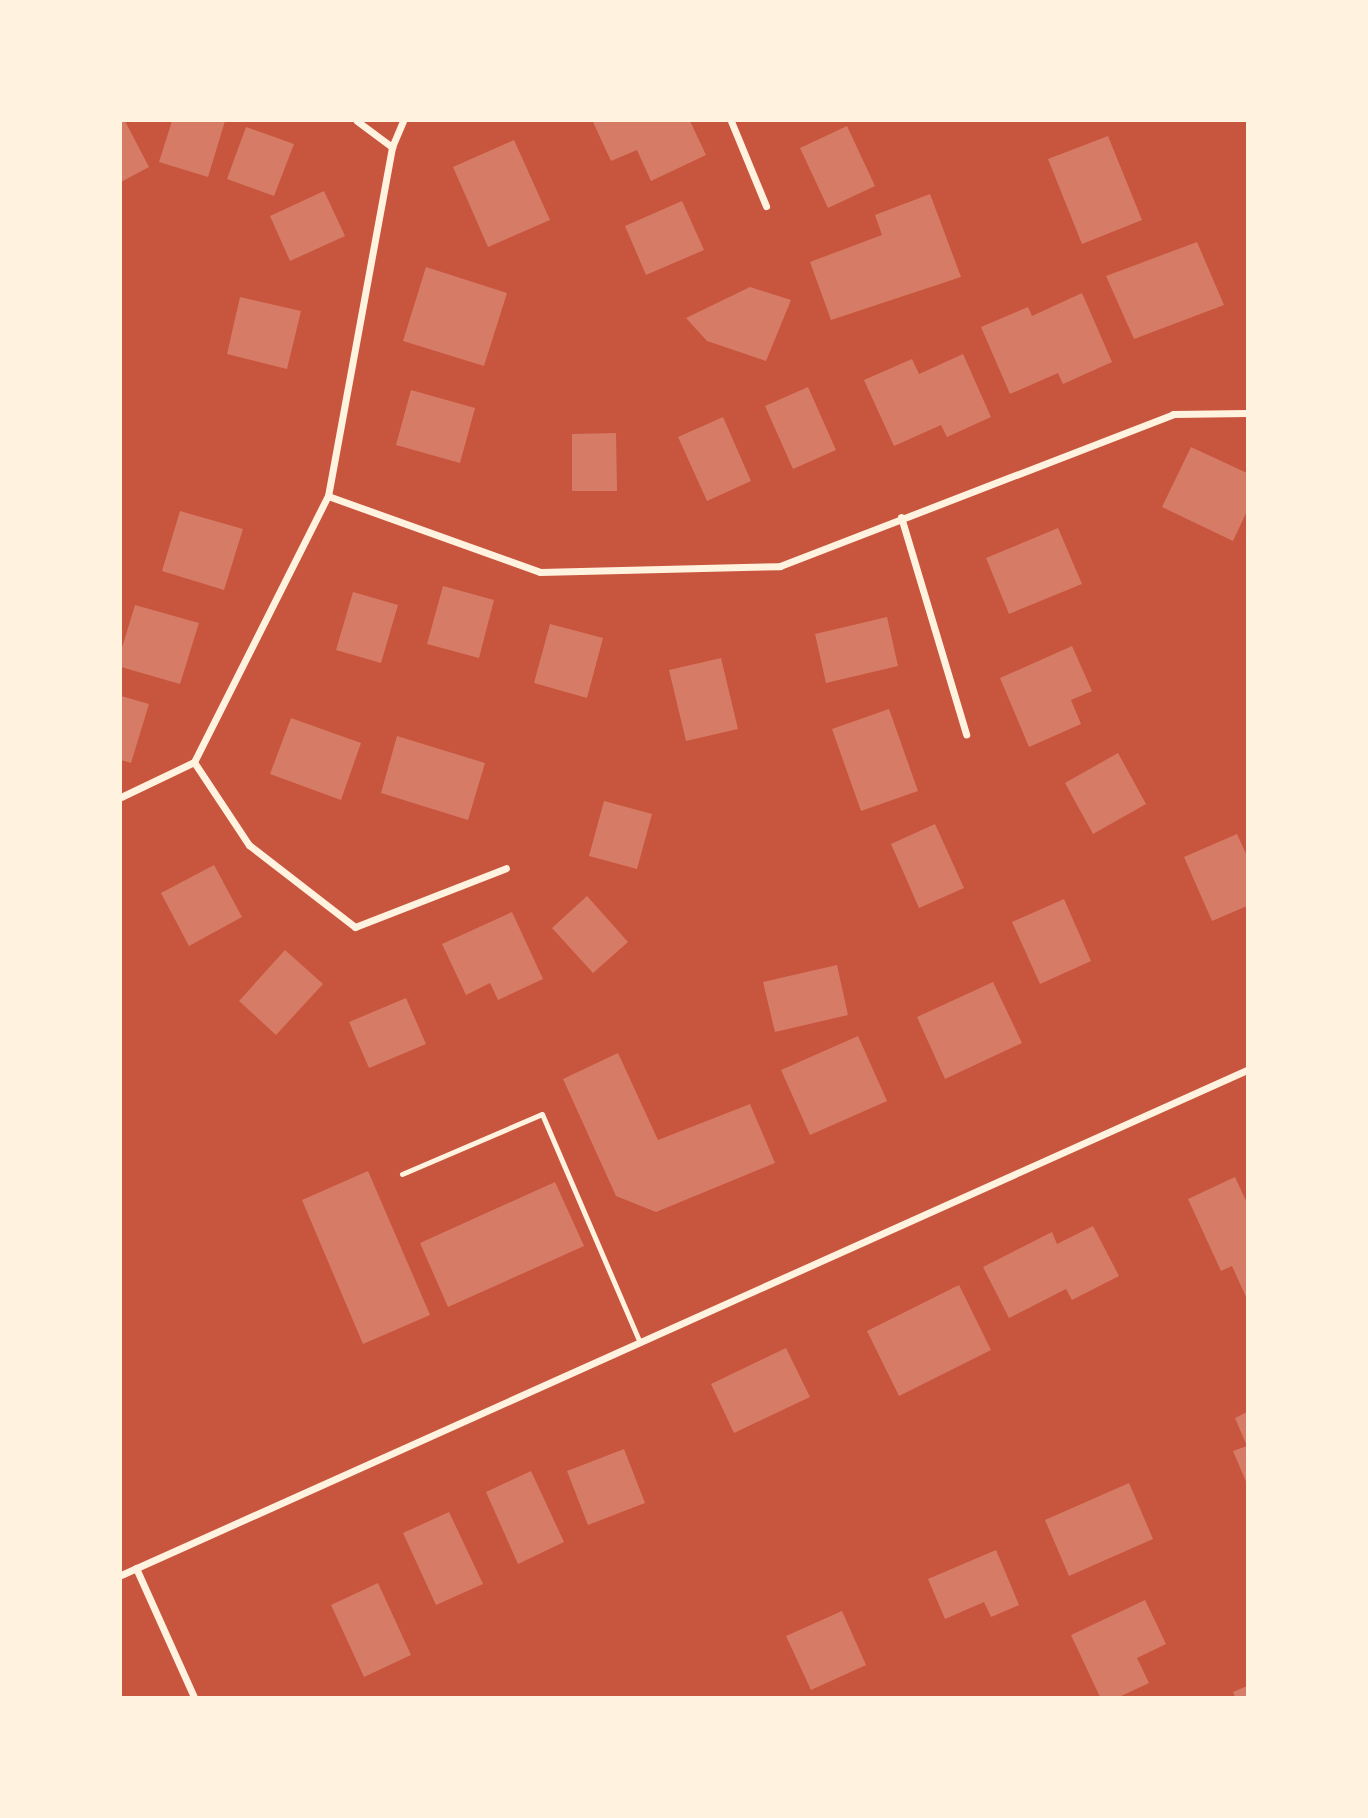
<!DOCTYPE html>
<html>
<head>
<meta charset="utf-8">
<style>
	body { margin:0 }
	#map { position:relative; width:1368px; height:1818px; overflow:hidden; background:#c8553d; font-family:"Golos Text",sans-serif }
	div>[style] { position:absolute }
	.building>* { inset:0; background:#d67c66 }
	.service>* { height:5px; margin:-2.5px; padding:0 2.5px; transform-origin:2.5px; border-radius:2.5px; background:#fff3e0 }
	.minor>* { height:7px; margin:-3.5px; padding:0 3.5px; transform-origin:3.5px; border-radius:3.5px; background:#fff3e0 }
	span { translate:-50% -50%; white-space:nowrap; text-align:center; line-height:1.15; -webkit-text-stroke:7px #fff3e0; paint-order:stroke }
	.frame { position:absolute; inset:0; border:122px solid #fff3e0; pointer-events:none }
</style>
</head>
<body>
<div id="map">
	<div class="building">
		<i style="clip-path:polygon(125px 121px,149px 167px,121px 182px,121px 123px)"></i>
		<i style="clip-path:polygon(172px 121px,225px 121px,208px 177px,159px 162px)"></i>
		<i style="clip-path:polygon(634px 121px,690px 121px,706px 155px,651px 181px,637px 150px,611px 161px,593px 122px)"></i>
		<i style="clip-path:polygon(847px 126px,875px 186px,828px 208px,800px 148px)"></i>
		<i style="clip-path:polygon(246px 127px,294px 144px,274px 196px,227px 179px)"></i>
		<i style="clip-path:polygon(1108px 136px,1142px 220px,1082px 244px,1048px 159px)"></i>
		<i style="clip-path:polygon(514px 140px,550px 220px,488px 247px,453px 167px)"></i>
		<i style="clip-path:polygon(324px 191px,345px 236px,290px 261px,270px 216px)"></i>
		<i style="clip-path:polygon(930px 194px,961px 277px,831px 320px,810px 262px,882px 235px,875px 215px)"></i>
		<i style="clip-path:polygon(682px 201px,704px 250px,646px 275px,625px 226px)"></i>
		<i style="clip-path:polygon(1197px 242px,1224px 305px,1134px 339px,1106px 276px)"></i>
		<i style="clip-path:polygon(426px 267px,507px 293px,484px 366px,403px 341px)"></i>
		<i style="clip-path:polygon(750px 287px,791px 300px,766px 361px,707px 341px,686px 318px)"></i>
		<i style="clip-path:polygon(1082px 293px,1112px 362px,1063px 384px,1058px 373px,1010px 394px,981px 327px,1028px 307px,1032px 316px)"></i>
		<i style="clip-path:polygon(240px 297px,301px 311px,287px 369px,227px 354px)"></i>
		<i style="clip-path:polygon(963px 354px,991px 417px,947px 437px,941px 425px,894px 446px,864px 380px,912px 359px,919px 374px)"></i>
		<i style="clip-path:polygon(808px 387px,836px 450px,793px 469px,765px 406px)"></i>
		<i style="clip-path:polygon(411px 390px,475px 408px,460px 463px,396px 445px)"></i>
		<i style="clip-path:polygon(723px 417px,751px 481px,707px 501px,678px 437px)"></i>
		<i style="clip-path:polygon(616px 433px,617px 491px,572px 491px,572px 434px)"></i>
		<i style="clip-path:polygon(1191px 447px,1247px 473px,1247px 511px,1233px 541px,1162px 507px)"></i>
		<i style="clip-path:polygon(180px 511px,243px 529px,224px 590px,162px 571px)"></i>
		<i style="clip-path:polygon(1058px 528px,1082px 584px,1009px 614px,986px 558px)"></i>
		<i style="clip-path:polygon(443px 586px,494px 600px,479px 658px,427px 644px)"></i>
		<i style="clip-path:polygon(353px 592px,398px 605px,381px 663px,336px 650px)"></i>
		<i style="clip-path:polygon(135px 605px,199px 623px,180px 684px,121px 667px,121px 651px)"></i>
		<i style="clip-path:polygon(887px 617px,898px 666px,826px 683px,815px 634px)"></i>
		<i style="clip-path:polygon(550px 624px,603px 638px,587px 698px,534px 683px)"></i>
		<i style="clip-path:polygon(1072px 646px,1092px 691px,1071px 700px,1081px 724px,1029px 747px,1000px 678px)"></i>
		<i style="clip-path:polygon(721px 658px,738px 729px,686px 741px,669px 670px)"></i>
		<i style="clip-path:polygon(121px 696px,149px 704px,131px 763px,121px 760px)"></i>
		<i style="clip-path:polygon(889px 709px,918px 791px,861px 811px,832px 729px)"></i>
		<i style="clip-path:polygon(291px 718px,361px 743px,341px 800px,270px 774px)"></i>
		<i style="clip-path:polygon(397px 736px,485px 763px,468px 820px,381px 793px)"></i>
		<i style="clip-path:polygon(1118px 753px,1146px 804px,1093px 834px,1065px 783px)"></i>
		<i style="clip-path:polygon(604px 801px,652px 814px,637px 869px,589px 856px)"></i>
		<i style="clip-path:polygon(935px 824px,964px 888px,919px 908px,891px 844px)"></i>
		<i style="clip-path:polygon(1237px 834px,1247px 856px,1247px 906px,1212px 921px,1184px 857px)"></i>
		<i style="clip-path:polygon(214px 865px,242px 917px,189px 946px,161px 893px)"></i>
		<i style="clip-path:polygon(587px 896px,628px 942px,593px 973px,552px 928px)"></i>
		<i style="clip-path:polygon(1064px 899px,1091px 961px,1040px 984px,1012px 922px)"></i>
		<i style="clip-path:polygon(512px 912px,543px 979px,498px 1000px,490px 983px,466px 995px,442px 944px)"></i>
		<i style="clip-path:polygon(285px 950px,323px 984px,276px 1035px,239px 1001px)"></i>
		<i style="clip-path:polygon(837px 965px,848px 1015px,775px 1032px,763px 982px)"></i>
		<i style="clip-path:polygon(993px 982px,1022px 1043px,945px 1079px,917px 1017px)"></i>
		<i style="clip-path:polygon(406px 998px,426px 1044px,369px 1068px,349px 1022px)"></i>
		<i style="clip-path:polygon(858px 1036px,887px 1101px,810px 1135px,781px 1070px)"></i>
		<i style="clip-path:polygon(618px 1053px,658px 1140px,750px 1104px,775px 1163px,656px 1212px,616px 1196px,563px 1079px)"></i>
		<i style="clip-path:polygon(368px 1171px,430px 1315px,363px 1344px,302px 1200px)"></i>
		<i style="clip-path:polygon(1235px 1177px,1247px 1203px,1247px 1299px,1232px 1266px,1221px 1271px,1188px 1199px)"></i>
		<i style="clip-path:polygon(555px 1182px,584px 1246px,448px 1307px,420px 1243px)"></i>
		<i style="clip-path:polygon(1093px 1226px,1119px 1276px,1072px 1300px,1066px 1289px,1009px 1318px,983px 1267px,1052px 1232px,1057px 1244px)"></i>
		<i style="clip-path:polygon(959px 1285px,991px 1350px,899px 1396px,867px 1331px)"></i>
		<i style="clip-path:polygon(786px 1348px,810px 1397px,734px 1433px,711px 1384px)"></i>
		<i style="clip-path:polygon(1247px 1412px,1247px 1484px,1233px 1451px,1247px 1446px,1235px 1418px)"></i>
		<i style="clip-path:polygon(624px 1449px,645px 1503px,588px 1525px,567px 1471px)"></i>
		<i style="clip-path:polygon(531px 1471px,564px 1542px,518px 1564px,486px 1492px)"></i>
		<i style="clip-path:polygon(1129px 1483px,1153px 1539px,1069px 1576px,1045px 1520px)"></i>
		<i style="clip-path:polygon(449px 1512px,483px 1584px,436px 1605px,403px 1533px)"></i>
		<i style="clip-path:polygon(996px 1550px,1019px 1605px,991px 1617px,984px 1602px,945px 1619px,928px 1579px)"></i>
		<i style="clip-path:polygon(378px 1583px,411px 1655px,364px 1677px,331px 1605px)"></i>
		<i style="clip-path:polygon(1145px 1600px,1166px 1644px,1137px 1658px,1149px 1683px,1119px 1697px,1100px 1697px,1071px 1635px)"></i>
		<i style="clip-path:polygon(842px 1611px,866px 1665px,811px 1690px,786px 1636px)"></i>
		<i style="clip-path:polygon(1247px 1686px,1247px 1697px,1235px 1697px,1233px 1692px)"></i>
	</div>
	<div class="service">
		<i style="left:402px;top:1174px;width:152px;rotate:-23.2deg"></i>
		<i style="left:542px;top:1114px;width:249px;rotate:66.8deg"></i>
	</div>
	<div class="minor">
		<i style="left:357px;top:121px;width:44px;rotate:36.6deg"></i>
		<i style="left:731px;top:121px;width:92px;rotate:67.6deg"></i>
		<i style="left:328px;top:496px;width:225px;rotate:19.7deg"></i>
		<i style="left:540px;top:572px;width:240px;rotate:-1.4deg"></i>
		<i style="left:780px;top:566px;width:421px;rotate:-21.1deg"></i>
		<i style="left:1173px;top:414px;width:74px;rotate:-0.8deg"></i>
		<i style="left:901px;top:517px;width:227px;rotate:73.3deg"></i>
		<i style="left:194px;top:762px;width:100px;rotate:56.5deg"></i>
		<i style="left:249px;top:845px;width:134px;rotate:37.7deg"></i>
		<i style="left:355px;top:927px;width:162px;rotate:-21.3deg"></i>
		<i style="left:121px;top:797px;width:81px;rotate:-25.6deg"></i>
		<i style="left:194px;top:762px;width:298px;rotate:-63.3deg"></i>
		<i style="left:328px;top:496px;width:355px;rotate:-79.6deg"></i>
		<i style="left:392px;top:147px;width:28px;rotate:-67deg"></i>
		<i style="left:136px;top:1568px;width:141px;rotate:65.8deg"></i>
		<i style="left:121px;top:1575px;width:1234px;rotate:-24.16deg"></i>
	</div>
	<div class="frame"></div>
</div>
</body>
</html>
